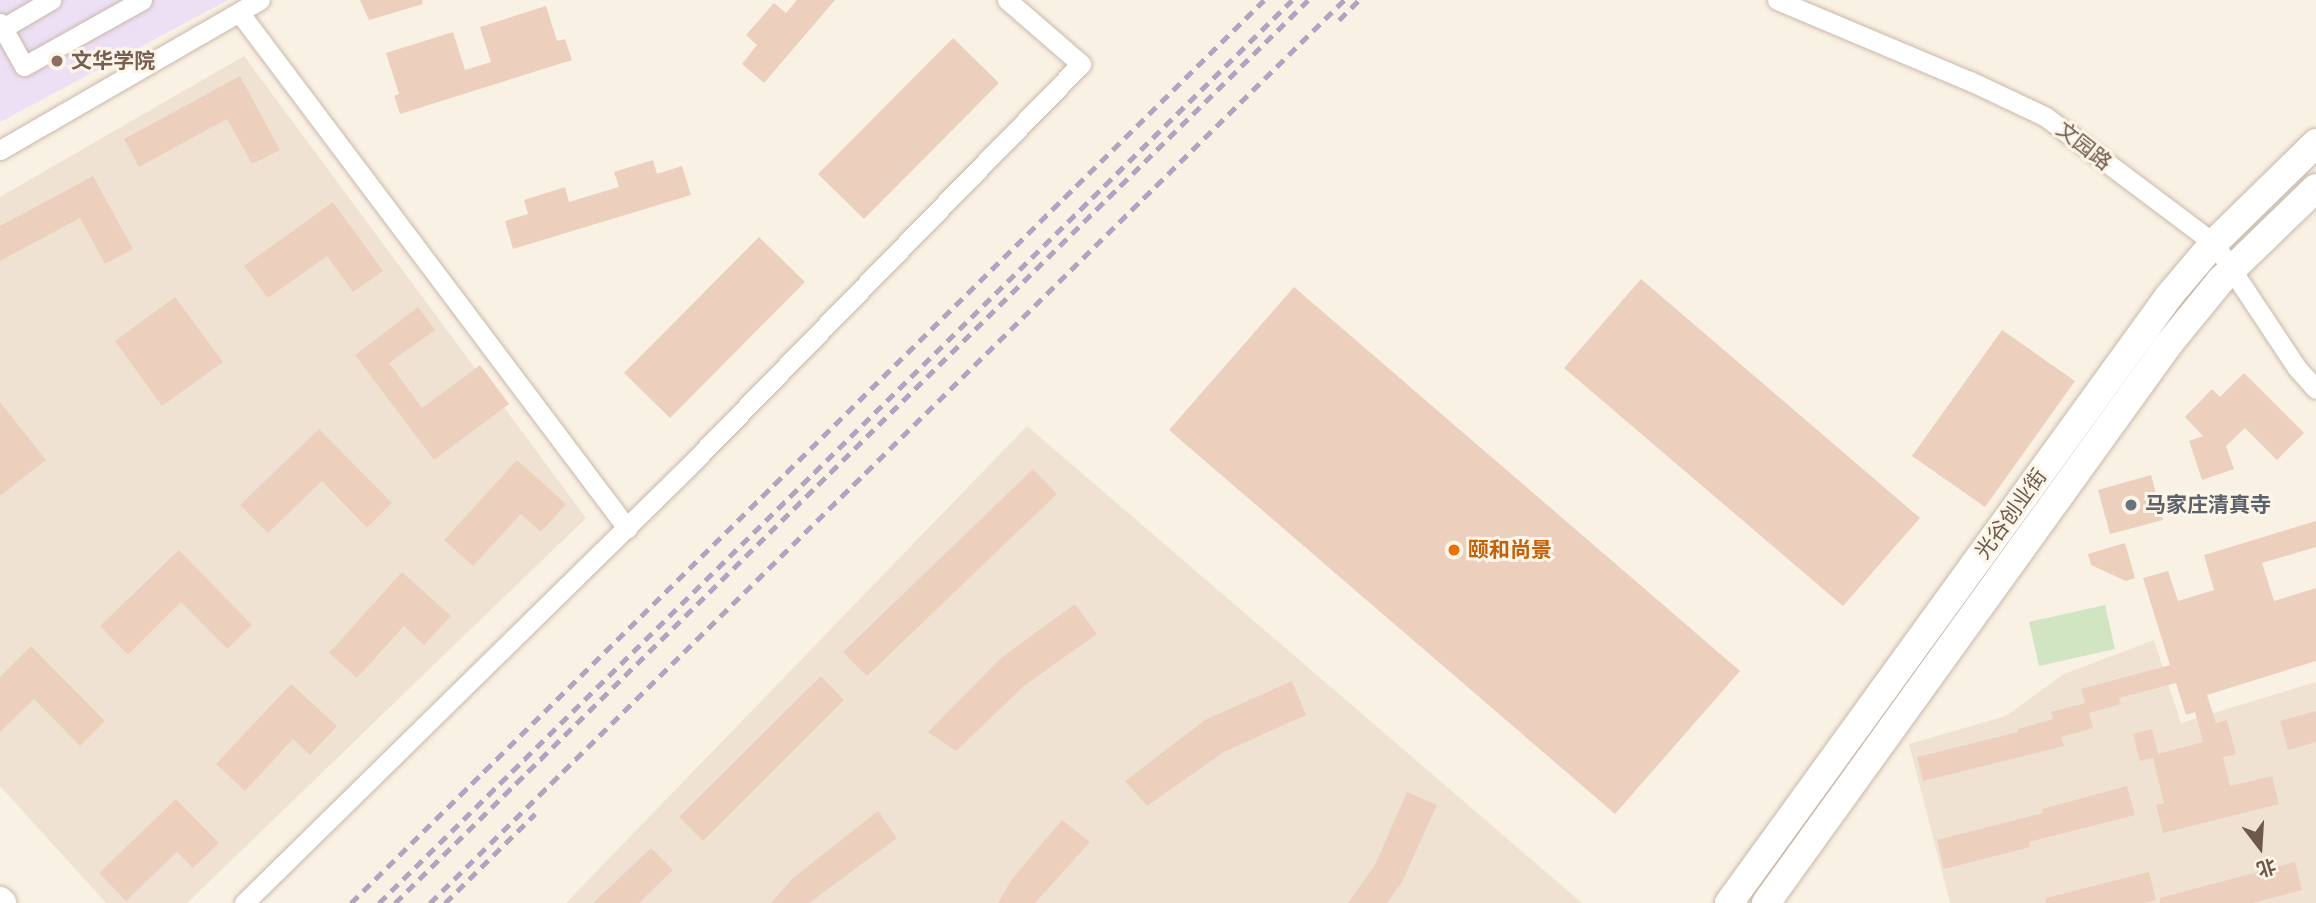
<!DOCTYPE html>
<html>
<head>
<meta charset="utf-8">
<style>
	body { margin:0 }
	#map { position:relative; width:2316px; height:903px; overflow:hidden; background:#f9f1e3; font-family:Jost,"Noto Sans SC",sans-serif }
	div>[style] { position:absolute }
	.residential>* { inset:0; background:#f0e2d2 }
	.education>* { inset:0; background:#ede0f5 }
	.green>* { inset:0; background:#d1e5c3 }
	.building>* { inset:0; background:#ecd0bd }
	.roads { filter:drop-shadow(0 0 2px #c9b8ab) drop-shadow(0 0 2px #c9b8ab) }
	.street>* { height:19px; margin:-9.5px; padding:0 9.5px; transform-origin:9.5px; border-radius:9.5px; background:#fff }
	.secondary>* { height:28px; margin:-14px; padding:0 14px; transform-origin:14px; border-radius:14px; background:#fff }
	.rail>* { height:5px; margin-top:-2.5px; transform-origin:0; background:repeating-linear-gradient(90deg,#b3a3c1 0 10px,transparent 0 17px) }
	.dots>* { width:19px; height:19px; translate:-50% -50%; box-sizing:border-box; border:4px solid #fdf5e8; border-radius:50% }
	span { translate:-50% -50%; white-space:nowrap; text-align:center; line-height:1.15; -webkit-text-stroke:6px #fdf5e8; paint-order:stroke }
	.education-label { font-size:21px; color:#785e54; font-weight:700 }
	.left { translate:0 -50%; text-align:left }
	.street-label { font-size:21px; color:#6e584c }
	.worship-label { font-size:21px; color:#5b616d; font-weight:700 }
	.food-label { font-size:21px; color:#c56008; font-weight:700 }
	.north { position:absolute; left:2225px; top:812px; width:70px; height:70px; -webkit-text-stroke:5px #fdf5e8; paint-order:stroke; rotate:163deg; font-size:19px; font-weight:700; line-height:28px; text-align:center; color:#6e584c }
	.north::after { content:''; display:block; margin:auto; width:24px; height:32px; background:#6e584c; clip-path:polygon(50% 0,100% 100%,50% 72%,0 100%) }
</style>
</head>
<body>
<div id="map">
	<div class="residential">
		<i style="clip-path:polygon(244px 56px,586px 518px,187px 903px,106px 903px,0 786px,0 197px)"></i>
		<i style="clip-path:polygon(1027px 426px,1582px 903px,566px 903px)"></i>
		<i style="clip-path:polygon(2154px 640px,2181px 723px,2316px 682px,2316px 903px,1950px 903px,1909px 744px,2006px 716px,2064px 674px)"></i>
	</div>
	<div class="education">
		<i style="clip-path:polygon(0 0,228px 0,0 122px)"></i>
	</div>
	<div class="green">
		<i style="clip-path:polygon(2105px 605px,2115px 649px,2039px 666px,2029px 622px)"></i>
	</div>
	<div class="building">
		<i style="clip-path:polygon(360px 0,422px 0,423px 4px,369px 20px)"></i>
		<i style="clip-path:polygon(797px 0,835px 0,764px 83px,742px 64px,757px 45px,746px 35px,774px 3px,786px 13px)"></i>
		<i style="clip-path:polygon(546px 6px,557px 41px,565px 39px,572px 60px,400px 114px,394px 96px,399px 94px,386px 53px,453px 32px,465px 70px,491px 62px,480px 27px)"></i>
		<i style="clip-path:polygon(953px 38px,999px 83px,864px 219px,818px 174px)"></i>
		<i style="clip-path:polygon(240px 76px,280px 150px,252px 164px,227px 119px,139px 167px,124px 139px)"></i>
		<i style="clip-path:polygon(653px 160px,657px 174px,682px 166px,691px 195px,513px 249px,505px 221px,528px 214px,524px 200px,565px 187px,569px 202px,619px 187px,614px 172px)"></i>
		<i style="clip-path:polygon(93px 176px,133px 249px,105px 264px,80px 218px,0 261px,0 226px)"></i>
		<i style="clip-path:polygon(333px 202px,383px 271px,353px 292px,327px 256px,268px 298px,244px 266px)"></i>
		<i style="clip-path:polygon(759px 237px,805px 282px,670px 418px,624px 373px)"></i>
		<i style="clip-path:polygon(1641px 279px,1920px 518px,1843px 606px,1564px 368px)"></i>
		<i style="clip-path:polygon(1294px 287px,1740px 671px,1615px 814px,1169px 430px)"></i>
		<i style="clip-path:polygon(175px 297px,223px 362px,162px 406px,115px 341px)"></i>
		<i style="clip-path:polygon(418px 307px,435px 330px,389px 363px,422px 408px,480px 365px,509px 404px,434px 460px,355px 355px)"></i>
		<i style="clip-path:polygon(2002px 330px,2075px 381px,1985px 507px,1912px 456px)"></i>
		<i style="clip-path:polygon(2244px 373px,2304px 433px,2277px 460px,2245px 428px,2226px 446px,2234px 469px,2202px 480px,2189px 441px,2203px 436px,2185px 417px,2212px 389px,2220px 397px)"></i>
		<i style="clip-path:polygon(0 402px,46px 460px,0 496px)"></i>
		<i style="clip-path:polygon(319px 429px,392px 503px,367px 528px,322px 481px,268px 533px,240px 505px)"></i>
		<i style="clip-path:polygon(517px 460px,566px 504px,541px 532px,521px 514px,473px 566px,444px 540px)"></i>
		<i style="clip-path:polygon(1033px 469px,1057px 494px,867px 676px,843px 652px)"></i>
		<i style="clip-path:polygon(2151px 475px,2163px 520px,2110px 534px,2098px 490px)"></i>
		<i style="clip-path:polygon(2316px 521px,2316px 547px,2262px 563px,2274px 601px,2316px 588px,2316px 661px,2207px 695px,2216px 723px,2227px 720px,2236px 754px,2223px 757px,2230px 786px,2272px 776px,2279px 804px,2163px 833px,2156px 805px,2164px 803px,2153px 758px,2140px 761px,2133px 734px,2152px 729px,2158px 754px,2203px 742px,2195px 712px,2186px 715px,2176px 683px,2119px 698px,2121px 704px,2089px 713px,2093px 728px,2061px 737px,2064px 746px,1923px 781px,1917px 757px,2018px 732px,2018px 729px,2053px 719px,2051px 712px,2085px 703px,2081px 689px,2170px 665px,2143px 578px,2168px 571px,2178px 601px,2214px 590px,2204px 555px)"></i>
		<i style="clip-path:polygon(2125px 543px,2135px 578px,2126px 581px,2091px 565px,2088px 554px)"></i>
		<i style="clip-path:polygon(179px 550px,252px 625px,227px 649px,181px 602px,128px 655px,100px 626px)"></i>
		<i style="clip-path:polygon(402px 572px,451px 616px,424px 645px,404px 626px,357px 678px,329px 653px)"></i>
		<i style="clip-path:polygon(1075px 604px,1097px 634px,1025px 685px,956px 751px,928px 732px,1001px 658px)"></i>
		<i style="clip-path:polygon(31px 646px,105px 721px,80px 746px,34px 699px,0 732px,0 677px)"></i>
		<i style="clip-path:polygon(821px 676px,844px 700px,703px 841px,679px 817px)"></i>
		<i style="clip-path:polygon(1292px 681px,1306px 715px,1224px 752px,1147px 806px,1125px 781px,1205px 720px)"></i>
		<i style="clip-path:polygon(291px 684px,337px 726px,310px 755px,293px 739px,245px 791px,216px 764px)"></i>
		<i style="clip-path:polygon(2316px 711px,2316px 742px,2288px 750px,2280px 721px)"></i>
		<i style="clip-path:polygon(2127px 786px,2135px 815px,2029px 842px,2030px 847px,1944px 869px,1937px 840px,2043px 813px,2042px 809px)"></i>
		<i style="clip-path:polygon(1407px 792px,1437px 805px,1402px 882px,1387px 903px,1348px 903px,1375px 865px)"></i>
		<i style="clip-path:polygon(176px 799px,219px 843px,193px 868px,177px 852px,126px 901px,99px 873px)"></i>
		<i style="clip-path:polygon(878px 811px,897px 838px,809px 903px,771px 903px,793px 878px)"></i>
		<i style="clip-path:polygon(1062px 820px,1090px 842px,1035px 903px,998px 903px,1012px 879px)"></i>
		<i style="clip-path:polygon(651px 848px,673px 870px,639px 903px,593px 903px)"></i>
		<i style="clip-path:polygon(2295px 862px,2302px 890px,2253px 903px,2160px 903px,2160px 898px)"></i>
		<i style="clip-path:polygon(2149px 872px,2156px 900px,2144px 903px,2046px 903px,2046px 898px)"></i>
	</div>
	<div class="roads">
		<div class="street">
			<i style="left:1777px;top:0;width:209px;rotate:22.8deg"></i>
			<i style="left:1970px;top:81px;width:84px;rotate:25.3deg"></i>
			<i style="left:2046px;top:117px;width:210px;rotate:36.9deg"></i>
			<i style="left:2214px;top:243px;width:150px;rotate:56.4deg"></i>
			<i style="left:2297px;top:368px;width:28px;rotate:48deg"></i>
			<i style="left:239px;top:12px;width:646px;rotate:53.06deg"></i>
			<i style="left:0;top:23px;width:49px;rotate:60.8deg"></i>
			<i style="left:24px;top:66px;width:135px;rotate:-29.2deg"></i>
			<i style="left:3px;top:28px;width:56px;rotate:-30.3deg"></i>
			<i style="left:0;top:150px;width:300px;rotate:-30deg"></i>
			<i style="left:244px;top:903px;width:618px;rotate:-44.48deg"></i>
			<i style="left:685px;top:470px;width:567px;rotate:-45.71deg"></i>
			<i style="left:1081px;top:64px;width:98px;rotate:-139.1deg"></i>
		</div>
		<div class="secondary">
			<i style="left:0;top:901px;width:3px;rotate:45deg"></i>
			<i style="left:1729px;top:903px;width:750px;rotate:-54.06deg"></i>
			<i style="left:2169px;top:296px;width:70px;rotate:-49.7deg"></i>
			<i style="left:2214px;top:243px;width:143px;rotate:-44.4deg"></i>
			<i style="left:1766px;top:903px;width:688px;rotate:-54.23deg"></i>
			<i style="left:2168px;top:345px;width:84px;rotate:-50.8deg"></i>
			<i style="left:2221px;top:280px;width:132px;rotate:-44.1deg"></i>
		</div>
	</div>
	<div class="rail">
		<i style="left:1339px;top:20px;width:28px;rotate:-45deg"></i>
		<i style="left:351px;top:903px;width:1284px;rotate:-44.68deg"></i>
		<i style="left:379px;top:903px;width:1284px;rotate:-44.68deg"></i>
		<i style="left:395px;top:903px;width:1284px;rotate:-44.68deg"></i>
		<i style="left:430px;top:903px;width:1285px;rotate:-44.65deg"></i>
		<i style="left:445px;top:903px;width:127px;rotate:-44.7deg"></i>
	</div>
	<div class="dots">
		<i style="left:57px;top:61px;background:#8d6e63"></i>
		<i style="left:2131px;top:505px;background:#6b7280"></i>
		<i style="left:1454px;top:550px;background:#e8710a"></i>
	</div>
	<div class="education-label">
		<span class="left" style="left:71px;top:61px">文华学院</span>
	</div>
	<div class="street-label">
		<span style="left:2084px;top:146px;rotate:38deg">文园路</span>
		<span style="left:2011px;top:514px;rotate:-54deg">光谷创业街</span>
	</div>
	<div class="worship-label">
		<span class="left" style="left:2145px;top:505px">马家庄清真寺</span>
	</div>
	<div class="food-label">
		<span class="left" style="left:1468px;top:550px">颐和尚景</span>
	</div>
	<div class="north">北</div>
</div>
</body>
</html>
